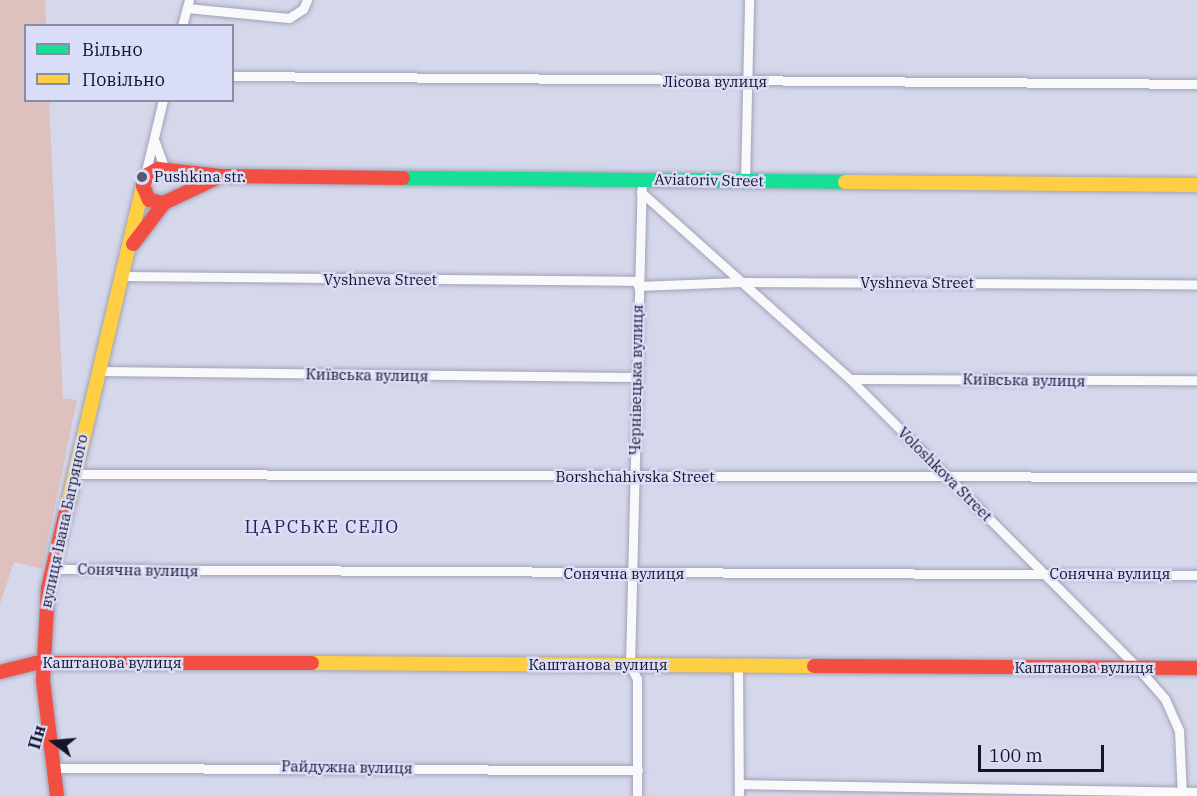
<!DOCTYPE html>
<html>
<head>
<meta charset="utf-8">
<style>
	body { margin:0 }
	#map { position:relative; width:1197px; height:796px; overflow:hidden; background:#d5d7eb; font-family:"IBM Plex Serif",serif }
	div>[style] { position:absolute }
	.green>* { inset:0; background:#dec1be }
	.roads { filter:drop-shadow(0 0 2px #a1a2b6) drop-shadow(0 0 2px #a1a2b6) }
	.street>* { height:9px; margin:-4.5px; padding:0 4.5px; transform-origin:4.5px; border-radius:4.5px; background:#f9f9fc }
	.fast>* { height:14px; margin:-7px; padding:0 7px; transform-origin:7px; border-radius:7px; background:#16e098 }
	.slow>* { height:14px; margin:-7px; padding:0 7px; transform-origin:7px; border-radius:7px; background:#ffcf43 }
	.jam>* { height:14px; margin:-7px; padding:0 7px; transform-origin:7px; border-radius:7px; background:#f24e42 }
	.dots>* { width:16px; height:16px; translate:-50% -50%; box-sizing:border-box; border:3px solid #daddf7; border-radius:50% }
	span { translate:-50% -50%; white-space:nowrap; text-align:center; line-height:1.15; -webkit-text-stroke:5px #daddf7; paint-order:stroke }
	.street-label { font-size:15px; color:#14142a }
	.poi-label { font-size:15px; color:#14142a }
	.left { translate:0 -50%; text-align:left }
	.quarter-label { font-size:18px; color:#242254; letter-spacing:1.5px }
	.legend { position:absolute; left:24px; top:24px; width:210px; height:78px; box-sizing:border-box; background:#daddf7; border:2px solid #8b8da5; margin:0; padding:8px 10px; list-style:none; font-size:18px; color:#14142a }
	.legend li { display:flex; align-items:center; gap:12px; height:30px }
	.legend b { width:30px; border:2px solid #8b8da5 }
	.north { position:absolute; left:24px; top:712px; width:60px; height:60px; -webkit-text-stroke:4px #daddf7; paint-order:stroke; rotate:286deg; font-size:16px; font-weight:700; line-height:24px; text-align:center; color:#14142a }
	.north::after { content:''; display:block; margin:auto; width:21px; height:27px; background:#14142a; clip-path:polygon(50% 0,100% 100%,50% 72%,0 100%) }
	.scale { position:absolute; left:978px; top:745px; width:126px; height:27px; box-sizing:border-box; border:3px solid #14142a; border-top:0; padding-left:8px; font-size:18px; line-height:21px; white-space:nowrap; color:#14142a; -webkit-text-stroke:4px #daddf7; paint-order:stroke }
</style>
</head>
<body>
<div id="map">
	<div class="green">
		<i style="clip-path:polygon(0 0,45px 0,46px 25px,26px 26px,26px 100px,49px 101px,63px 398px,77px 400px,42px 569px,14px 562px,0 604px)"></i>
	</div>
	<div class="roads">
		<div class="street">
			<i style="left:187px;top:8px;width:102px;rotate:5.6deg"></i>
			<i style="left:289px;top:18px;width:17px;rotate:-33deg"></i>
			<i style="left:303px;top:9px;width:10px;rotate:-66deg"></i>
			<i style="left:182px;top:26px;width:27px;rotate:-75deg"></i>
			<i style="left:232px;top:76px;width:965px;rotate:0.47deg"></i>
			<i style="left:155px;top:142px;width:29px;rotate:70deg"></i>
			<i style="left:144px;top:179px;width:81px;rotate:-76.5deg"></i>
			<i style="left:745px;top:182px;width:182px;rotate:-88.7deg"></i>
			<i style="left:641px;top:192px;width:280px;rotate:41.8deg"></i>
			<i style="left:850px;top:379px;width:408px;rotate:45.1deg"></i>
			<i style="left:1138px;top:668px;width:41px;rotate:48.9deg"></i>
			<i style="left:1165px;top:699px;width:34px;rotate:66deg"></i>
			<i style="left:1179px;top:730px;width:66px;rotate:87.4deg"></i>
			<i style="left:122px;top:276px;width:517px;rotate:0.55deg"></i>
			<i style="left:638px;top:286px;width:102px;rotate:-2.2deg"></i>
			<i style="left:740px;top:282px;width:457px;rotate:0.3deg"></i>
			<i style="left:99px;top:371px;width:537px;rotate:0.64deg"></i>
			<i style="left:850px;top:379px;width:347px;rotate:0.2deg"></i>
			<i style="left:73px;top:474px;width:1124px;rotate:0.15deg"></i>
			<i style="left:52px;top:569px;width:1145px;rotate:0.3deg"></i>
			<i style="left:738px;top:666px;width:130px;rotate:89.6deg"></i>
			<i style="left:57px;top:768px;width:581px;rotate:0.2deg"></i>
			<i style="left:739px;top:784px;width:458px;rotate:1deg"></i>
			<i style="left:637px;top:796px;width:117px;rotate:-90deg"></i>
			<i style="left:637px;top:679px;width:16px;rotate:-117deg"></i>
			<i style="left:630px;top:665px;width:477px;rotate:-88.6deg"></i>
		</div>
		<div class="fast">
			<i style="left:403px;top:178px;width:442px;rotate:0.5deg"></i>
		</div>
		<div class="slow">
			<i style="left:845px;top:182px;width:352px;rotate:0.5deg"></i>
			<i style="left:68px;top:503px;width:326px;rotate:-76.7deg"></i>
			<i style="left:312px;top:663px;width:502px;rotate:0.34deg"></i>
		</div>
		<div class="jam">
			<i style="left:221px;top:176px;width:63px;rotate:154.7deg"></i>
			<i style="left:164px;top:203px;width:15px;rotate:-169deg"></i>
			<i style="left:149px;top:200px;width:15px;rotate:-113deg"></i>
			<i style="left:143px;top:186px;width:12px;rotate:-70deg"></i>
			<i style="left:147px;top:175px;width:13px;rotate:-29deg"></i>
			<i style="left:158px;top:169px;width:63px;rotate:6.3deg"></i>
			<i style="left:221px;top:176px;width:182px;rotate:0.6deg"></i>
			<i style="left:133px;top:244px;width:51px;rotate:-52.9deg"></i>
			<i style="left:814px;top:666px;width:383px;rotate:0.3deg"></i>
			<i style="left:0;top:672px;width:37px;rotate:-14deg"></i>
			<i style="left:36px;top:663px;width:276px"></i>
			<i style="left:57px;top:796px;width:117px;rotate:-96.9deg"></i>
			<i style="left:43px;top:680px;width:92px;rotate:-86.9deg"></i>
			<i style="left:48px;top:588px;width:87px;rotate:-76.8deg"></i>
		</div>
	</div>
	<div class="dots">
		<i style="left:142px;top:177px;background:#58586e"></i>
	</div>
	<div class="street-label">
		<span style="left:715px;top:82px">Лісова вулиця</span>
		<span style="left:709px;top:180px;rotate:1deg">Aviatoriv Street</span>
		<span style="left:380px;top:280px">Vyshneva Street</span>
		<span style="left:917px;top:283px">Vyshneva Street</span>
		<span style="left:367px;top:375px;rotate:1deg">Київська вулиця</span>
		<span style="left:636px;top:380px;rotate:-89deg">Чернівецька вулиця</span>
		<span style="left:1024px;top:380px;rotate:1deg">Київська вулиця</span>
		<span style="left:945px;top:474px;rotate:45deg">Voloshkova Street</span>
		<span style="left:635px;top:477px">Borshchahivska Street</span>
		<span style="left:64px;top:521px;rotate:-78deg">вулиця Івана Багряного</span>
		<span style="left:138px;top:570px;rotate:1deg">Сонячна вулиця</span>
		<span style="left:624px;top:574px">Сонячна вулиця</span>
		<span style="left:1110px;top:574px">Сонячна вулиця</span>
		<span style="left:112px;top:663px">Каштанова вулиця</span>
		<span style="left:598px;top:665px">Каштанова вулиця</span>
		<span style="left:1084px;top:668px">Каштанова вулиця</span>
		<span style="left:347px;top:767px;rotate:1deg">Райдужна вулиця</span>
	</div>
	<div class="poi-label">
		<span class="left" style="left:154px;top:177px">Pushkina str.</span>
	</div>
	<div class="quarter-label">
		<span style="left:322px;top:527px">ЦАРСЬКЕ СЕЛО</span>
	</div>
	<ul class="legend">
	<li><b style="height:8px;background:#16e098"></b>Вільно</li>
	<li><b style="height:8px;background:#ffcf43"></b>Повільно</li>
	</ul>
	<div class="north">Пн</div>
	<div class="scale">100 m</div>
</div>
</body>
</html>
